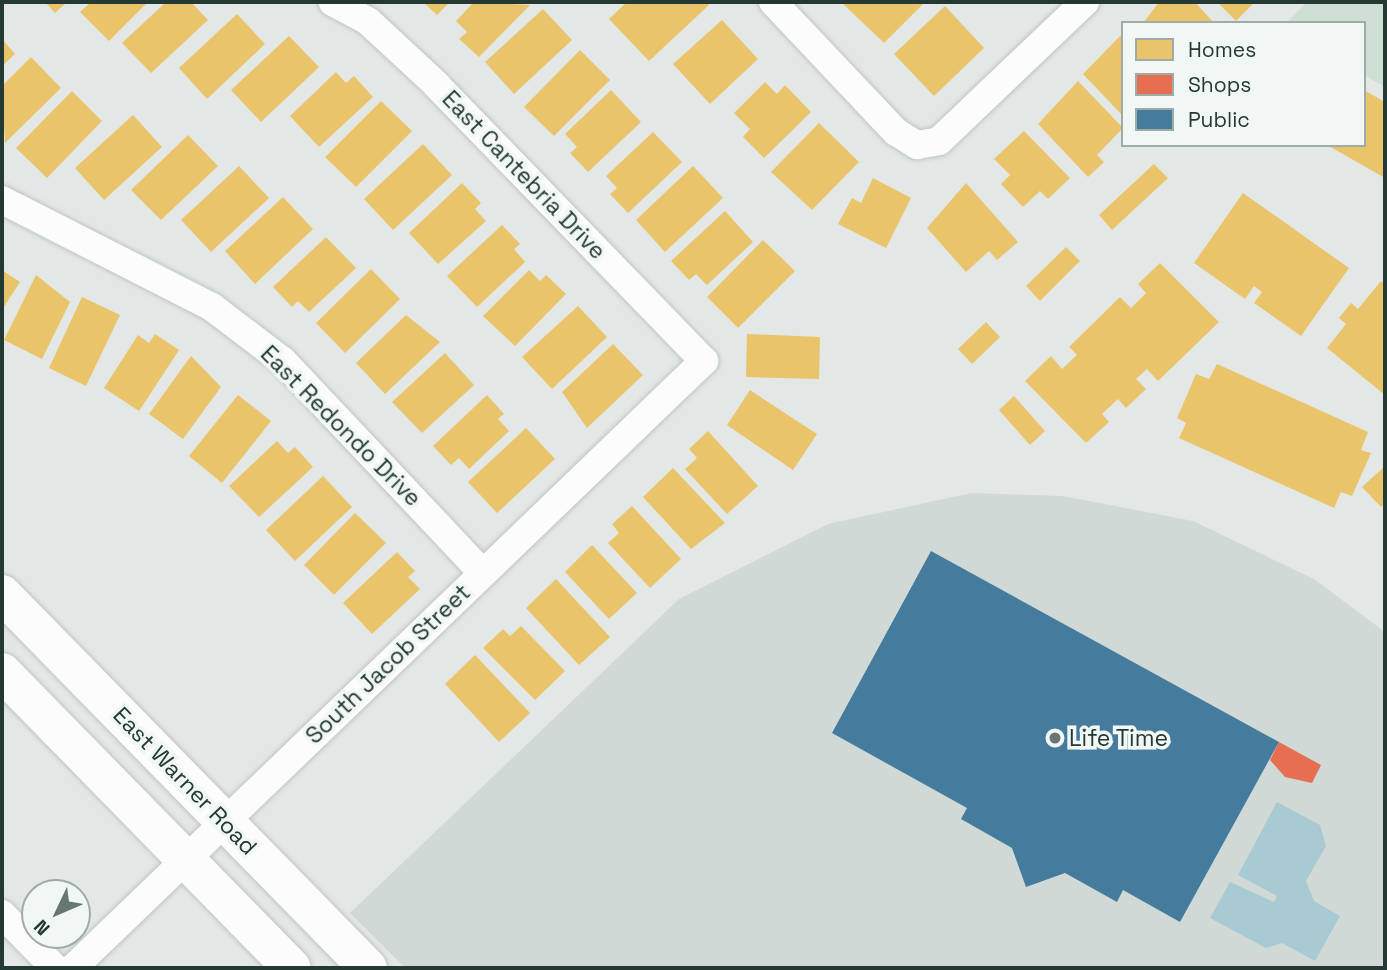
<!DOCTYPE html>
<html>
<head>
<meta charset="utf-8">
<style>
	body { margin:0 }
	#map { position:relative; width:1387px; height:970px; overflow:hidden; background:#e3e8e6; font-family:"Space Grotesk",sans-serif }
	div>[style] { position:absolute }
	.built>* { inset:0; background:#d1d9d6 }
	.green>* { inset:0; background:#cedfd4 }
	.water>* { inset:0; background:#a8cad2 }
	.homes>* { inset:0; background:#e9c46a }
	.shops>* { inset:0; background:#e76f51 }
	.public>* { inset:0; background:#457b9d }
	.roads { filter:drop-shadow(0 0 2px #c0c5c3) drop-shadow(0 0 2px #c0c5c3) }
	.street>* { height:28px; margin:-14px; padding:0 14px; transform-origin:14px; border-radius:14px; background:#fbfcfb }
	.secondary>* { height:38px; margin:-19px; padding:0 19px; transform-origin:19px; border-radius:19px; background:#fbfcfb }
	.dots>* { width:19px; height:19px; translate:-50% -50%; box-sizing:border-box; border:4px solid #f1f7f4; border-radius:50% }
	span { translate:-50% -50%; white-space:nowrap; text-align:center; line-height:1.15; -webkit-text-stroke:7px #f1f7f4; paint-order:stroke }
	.street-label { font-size:23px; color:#243834 }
	.poi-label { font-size:23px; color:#243834 }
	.left { translate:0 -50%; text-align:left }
	.frame { position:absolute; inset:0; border:4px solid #243834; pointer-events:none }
	.legend { position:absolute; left:1121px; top:21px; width:245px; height:126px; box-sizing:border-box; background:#f1f7f4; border:2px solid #9faba7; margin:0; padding:9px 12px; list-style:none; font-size:21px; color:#243834 }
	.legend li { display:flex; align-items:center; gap:14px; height:35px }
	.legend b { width:35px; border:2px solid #9faba7 }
	.north { position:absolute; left:21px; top:879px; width:70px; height:70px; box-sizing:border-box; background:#f1f7f4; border:2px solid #9faba7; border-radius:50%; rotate:226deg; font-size:19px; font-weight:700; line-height:28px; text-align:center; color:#243834 }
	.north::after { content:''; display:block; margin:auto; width:24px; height:32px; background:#677672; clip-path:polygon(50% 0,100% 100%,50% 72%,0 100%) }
</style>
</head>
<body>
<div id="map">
	<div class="built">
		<i style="clip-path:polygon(971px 493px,1063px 496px,1193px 521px,1314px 579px,1385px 632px,1385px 968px,405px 968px,350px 913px,679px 599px,828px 524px)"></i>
	</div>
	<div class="green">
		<i style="clip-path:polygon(1307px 2px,1385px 2px,1385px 87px,1364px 75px,1364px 23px,1286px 23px)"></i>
	</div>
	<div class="water">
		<i style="clip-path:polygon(1277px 802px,1320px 825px,1326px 846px,1306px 881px,1314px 901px,1340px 916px,1315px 961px,1282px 943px,1266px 948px,1210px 918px,1230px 882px,1274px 902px,1277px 896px,1238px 875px)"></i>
	</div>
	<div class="homes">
		<i style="clip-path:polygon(45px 2px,67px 2px,55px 13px)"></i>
		<i style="clip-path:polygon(91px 2px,148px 2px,109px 41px,80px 12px)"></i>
		<i style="clip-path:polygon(166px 2px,191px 2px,208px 20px,151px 73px,122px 43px)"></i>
		<i style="clip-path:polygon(423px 2px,450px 2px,437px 15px)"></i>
		<i style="clip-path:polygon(474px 2px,530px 5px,479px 57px,459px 39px,467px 32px,456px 21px)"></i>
		<i style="clip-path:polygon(627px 2px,706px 2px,709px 5px,649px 61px,609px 19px)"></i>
		<i style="clip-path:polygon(841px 2px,925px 2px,884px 43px)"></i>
		<i style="clip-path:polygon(1159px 2px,1195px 2px,1214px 23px,1143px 23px)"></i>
		<i style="clip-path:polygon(1217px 2px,1255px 2px,1236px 21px)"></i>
		<i style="clip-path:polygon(945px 6px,984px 48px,934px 96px,894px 54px)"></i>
		<i style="clip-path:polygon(543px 9px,572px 40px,514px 94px,485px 62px)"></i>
		<i style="clip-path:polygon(237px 14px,265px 44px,207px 99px,179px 68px)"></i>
		<i style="clip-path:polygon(722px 20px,758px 59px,710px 104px,673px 64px)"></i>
		<i style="clip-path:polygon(1123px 33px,1123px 116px,1083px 74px)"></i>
		<i style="clip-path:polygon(289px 36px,319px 67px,261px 122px,231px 90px)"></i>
		<i style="clip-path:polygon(2px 39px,15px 54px,2px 66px)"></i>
		<i style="clip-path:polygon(580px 50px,610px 80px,554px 136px,524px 107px)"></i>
		<i style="clip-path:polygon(31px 57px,61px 88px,5px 143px,2px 86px)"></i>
		<i style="clip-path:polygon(336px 72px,346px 83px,354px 76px,373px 97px,319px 147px,290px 116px)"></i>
		<i style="clip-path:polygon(1078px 81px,1123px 128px,1097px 155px,1104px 162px,1088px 177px,1038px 124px)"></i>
		<i style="clip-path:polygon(765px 82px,777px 94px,785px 85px,811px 112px,764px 158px,743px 137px,750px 129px,734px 113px)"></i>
		<i style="clip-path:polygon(611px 90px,641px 122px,588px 172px,570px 153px,577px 147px,565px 134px)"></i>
		<i style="clip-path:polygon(1364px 90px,1385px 102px,1385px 178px,1327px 145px,1364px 145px)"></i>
		<i style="clip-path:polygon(72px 91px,102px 121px,47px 178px,16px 148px)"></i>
		<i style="clip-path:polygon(381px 101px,412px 131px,356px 187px,325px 157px)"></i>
		<i style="clip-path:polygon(133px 115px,162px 147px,104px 200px,75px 168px)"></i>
		<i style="clip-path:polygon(819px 123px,859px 162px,812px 210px,771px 172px)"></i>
		<i style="clip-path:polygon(1024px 131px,1070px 178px,1048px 199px,1040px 191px,1023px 207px,1001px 184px,1010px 175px,994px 159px)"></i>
		<i style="clip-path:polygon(653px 132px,682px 162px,628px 213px,610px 194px,617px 188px,606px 176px)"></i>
		<i style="clip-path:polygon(188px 135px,218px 166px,161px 220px,131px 190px)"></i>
		<i style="clip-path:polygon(423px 144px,452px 175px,393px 230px,364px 199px)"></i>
		<i style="clip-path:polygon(1154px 164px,1168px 178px,1112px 230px,1099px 215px)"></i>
		<i style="clip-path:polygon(239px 166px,269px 198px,211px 252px,181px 220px)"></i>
		<i style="clip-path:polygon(693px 166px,723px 198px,665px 252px,636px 220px)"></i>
		<i style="clip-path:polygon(873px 178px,911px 198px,886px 248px,838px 224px,852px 198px,861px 203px)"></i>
		<i style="clip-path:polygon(462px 183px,481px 203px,475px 209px,486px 221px,438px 264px,409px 233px)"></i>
		<i style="clip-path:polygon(966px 183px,1018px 242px,997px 260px,989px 251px,966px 272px,927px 228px)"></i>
		<i style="clip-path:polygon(1243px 193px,1349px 268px,1301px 336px,1254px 303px,1262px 292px,1254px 286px,1245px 299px,1194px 263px)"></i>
		<i style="clip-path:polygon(283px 197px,313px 229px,255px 284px,225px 251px)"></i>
		<i style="clip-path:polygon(725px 211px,753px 242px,707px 285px,696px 274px,689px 280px,671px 261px)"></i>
		<i style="clip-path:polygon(502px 225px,520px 244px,514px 249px,525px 262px,477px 307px,447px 276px)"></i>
		<i style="clip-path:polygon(326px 237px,356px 268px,309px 312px,298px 301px,292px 307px,273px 287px)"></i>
		<i style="clip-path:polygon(763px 240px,795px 271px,738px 328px,707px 297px)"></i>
		<i style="clip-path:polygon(1066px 247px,1080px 261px,1040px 301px,1026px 286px)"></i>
		<i style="clip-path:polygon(1160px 263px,1219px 322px,1158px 381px,1147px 369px,1136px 379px,1146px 389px,1126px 408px,1118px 399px,1102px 414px,1109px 422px,1086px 443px,1025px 381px,1051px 356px,1062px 369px,1077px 355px,1069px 347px,1120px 297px,1131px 308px,1146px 293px,1138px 284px)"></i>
		<i style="clip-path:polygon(371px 269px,400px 299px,345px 353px,316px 323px)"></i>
		<i style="clip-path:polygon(2px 270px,20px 282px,2px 310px)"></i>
		<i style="clip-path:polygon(529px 270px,540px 281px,546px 275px,566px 294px,515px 346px,483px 316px)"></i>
		<i style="clip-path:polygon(36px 275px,70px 302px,42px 359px,4px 340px)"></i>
		<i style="clip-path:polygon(1381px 281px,1385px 285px,1385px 395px,1327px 348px,1346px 324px,1339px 318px,1351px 303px,1358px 309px)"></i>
		<i style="clip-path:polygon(82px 297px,120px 315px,86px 386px,49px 368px)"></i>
		<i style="clip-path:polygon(578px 306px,607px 337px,552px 389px,522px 357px)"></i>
		<i style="clip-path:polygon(406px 315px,440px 342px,385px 394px,356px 363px)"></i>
		<i style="clip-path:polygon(986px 322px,1000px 337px,972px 364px,958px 349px)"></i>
		<i style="clip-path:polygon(155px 334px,179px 350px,139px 411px,104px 388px,138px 335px,149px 343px)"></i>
		<i style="clip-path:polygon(747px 334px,820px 337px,819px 379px,746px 377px)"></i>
		<i style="clip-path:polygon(613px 344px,643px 375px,587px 428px,562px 392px)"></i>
		<i style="clip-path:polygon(445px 353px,474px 385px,422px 433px,392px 402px)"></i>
		<i style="clip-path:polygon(191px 356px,221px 387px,183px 439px,149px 414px)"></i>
		<i style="clip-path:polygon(1217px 364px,1368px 432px,1361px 450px,1371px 453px,1352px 496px,1341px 492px,1334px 508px,1179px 438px,1186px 423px,1177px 418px,1196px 374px,1209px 379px)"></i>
		<i style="clip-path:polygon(750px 390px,817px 434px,793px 470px,727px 425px)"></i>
		<i style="clip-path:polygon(238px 395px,271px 421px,222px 483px,189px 456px)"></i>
		<i style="clip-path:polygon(487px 395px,504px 414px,498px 419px,509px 431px,469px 469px,459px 458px,451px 465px,433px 446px)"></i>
		<i style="clip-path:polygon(1014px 396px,1045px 431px,1030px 445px,999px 410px)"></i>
		<i style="clip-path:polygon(526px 428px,555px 459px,497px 513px,468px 482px)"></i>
		<i style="clip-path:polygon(708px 431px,758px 486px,727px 514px,685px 469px,697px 458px,689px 449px)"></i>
		<i style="clip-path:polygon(277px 441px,288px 453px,295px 447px,313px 467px,259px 517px,229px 486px)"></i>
		<i style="clip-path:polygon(1385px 466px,1385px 503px,1381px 507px,1362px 487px)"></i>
		<i style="clip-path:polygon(673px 468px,725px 523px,691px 549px,643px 497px)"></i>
		<i style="clip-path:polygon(323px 476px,352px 507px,295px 561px,266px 530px)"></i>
		<i style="clip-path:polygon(632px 506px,681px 559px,650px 588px,608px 543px,619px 533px,612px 524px)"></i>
		<i style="clip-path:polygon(355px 513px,386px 543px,334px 595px,304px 565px)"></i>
		<i style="clip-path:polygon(592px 545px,637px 593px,609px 619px,565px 572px)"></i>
		<i style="clip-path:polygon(397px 552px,415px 571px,408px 577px,420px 589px,372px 634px,343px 603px)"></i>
		<i style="clip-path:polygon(556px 579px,610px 637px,579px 665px,526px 608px)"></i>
		<i style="clip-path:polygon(521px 626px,565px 671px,535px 700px,483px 648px,503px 629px,510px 636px)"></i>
		<i style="clip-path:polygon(475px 655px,530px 713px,499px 742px,445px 684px)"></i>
	</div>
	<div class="shops">
		<i style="clip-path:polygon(1279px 742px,1321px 765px,1312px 783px,1285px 777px,1270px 760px)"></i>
	</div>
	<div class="public">
		<i style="clip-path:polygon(931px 551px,1279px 742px,1180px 922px,1123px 890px,1117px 902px,1065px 873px,1026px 887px,1012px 848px,961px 819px,967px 808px,832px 733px)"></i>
	</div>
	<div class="roads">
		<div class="street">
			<i style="left:773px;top:2px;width:179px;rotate:46.6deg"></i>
			<i style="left:896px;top:132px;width:25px;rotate:32deg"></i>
			<i style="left:917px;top:145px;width:22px;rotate:-10deg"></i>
			<i style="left:939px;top:141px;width:202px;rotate:-43.6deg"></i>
			<i style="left:2px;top:200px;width:236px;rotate:27deg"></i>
			<i style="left:212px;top:307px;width:89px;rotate:37.3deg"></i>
			<i style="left:283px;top:361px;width:290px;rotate:46.7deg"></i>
			<i style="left:2px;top:914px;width:76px;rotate:45.5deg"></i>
			<i style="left:73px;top:968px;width:876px;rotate:-43.89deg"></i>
			<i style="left:704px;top:361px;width:384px;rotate:-134.1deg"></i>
			<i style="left:437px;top:85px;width:94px;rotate:-137.2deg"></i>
			<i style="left:368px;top:21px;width:40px;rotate:-152deg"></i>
		</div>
		<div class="secondary">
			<i style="left:2px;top:594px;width:523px;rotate:45.62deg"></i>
			<i style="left:2px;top:672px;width:414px;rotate:45.6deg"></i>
		</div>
	</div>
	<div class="dots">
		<i style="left:1055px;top:738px;background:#677672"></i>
	</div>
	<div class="street-label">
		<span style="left:524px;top:175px;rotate:46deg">East Cantebria Drive</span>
		<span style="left:341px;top:426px;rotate:45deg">East Redondo Drive</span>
		<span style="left:388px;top:664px;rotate:-44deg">South Jacob Street</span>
		<span style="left:185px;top:781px;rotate:46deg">East Warner Road</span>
	</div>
	<div class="poi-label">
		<span class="left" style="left:1069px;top:738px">Life Time</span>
	</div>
	<div class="frame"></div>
	<ul class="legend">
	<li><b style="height:19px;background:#e9c46a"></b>Homes</li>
	<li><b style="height:19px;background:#e76f51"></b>Shops</li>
	<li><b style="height:19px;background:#457b9d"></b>Public</li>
	</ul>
	<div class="north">N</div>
</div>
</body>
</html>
